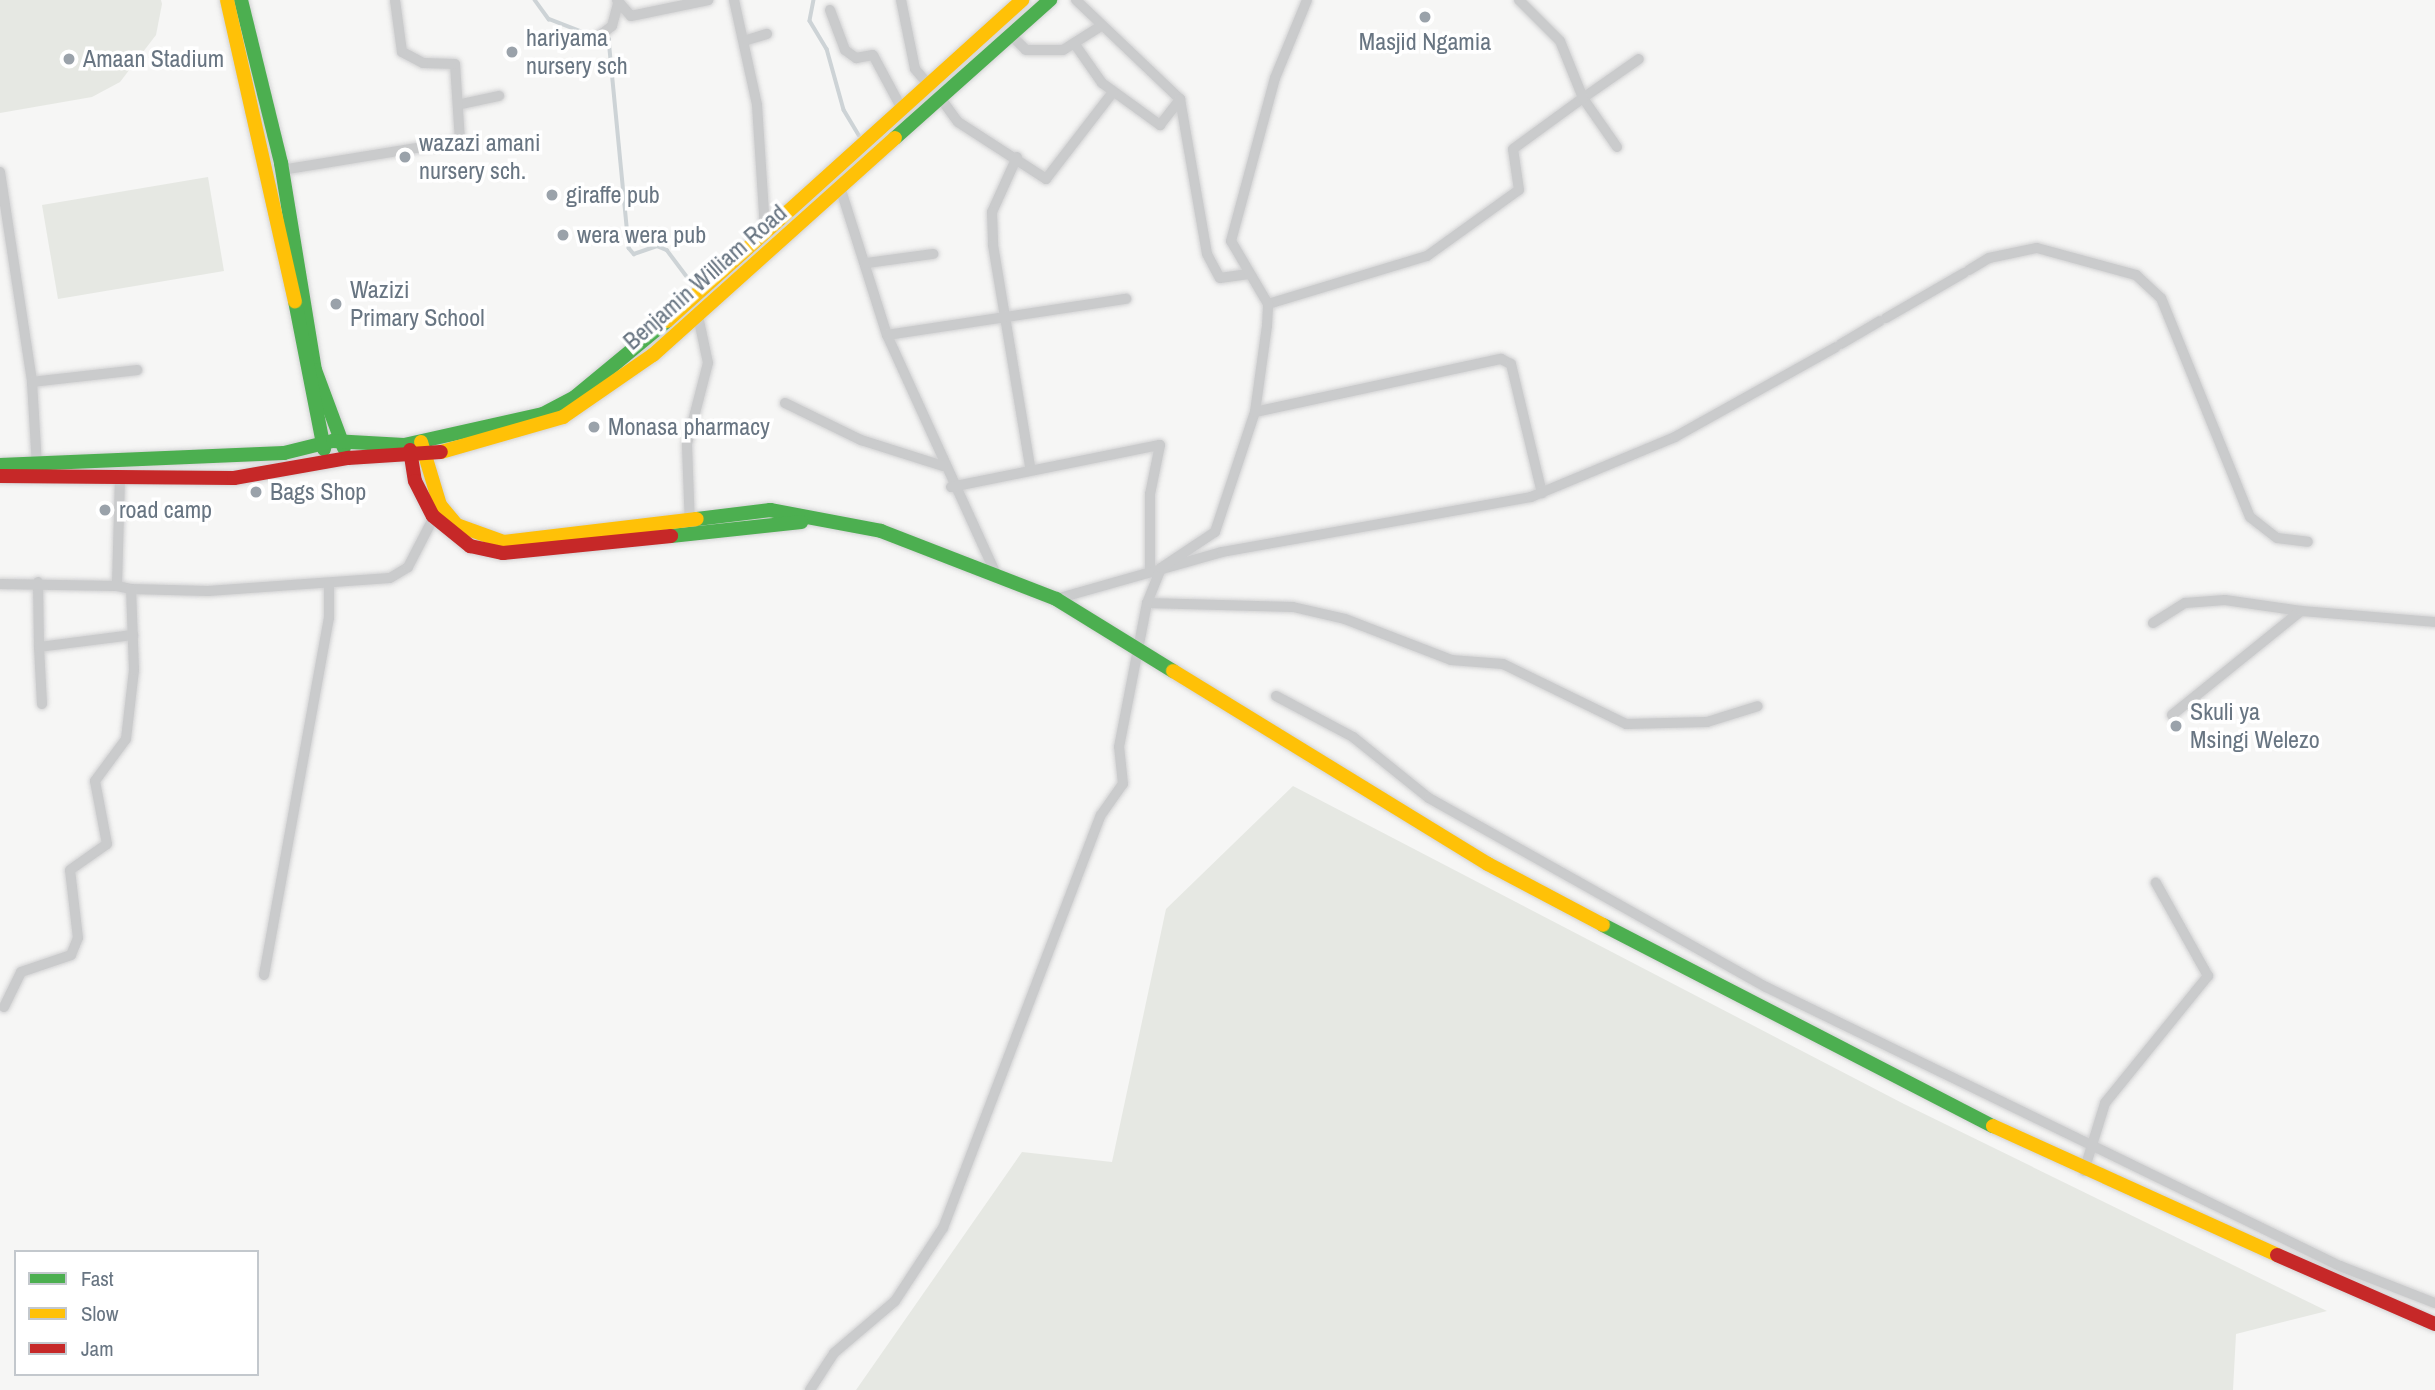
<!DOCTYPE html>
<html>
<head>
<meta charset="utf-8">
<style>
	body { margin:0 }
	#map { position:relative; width:2435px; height:1390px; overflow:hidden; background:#f6f6f5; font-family:"Archivo Narrow",sans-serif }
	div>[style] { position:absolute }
	.green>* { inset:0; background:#e6e8e3 }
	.stream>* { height:3.5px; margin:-1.75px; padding:0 1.75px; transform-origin:1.75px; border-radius:1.75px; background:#cdd3d6 }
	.roads { filter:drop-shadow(0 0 2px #d2d2d3) drop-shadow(0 0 2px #d2d2d3) }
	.street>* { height:10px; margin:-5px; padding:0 5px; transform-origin:5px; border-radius:5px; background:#cacbcc }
	.fast>* { height:14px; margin:-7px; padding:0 7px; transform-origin:7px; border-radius:7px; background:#4caf50 }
	.slow>* { height:14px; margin:-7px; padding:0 7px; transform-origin:7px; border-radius:7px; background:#ffc107 }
	.jam>* { height:14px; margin:-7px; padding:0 7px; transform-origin:7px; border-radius:7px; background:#c62828 }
	.dots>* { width:19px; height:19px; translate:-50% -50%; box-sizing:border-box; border:4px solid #fff; border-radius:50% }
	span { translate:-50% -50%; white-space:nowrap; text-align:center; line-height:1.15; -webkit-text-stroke:7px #fff; paint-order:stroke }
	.poi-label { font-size:24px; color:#687582 }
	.left { translate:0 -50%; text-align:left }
	.street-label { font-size:24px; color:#687582 }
	.legend { position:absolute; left:14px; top:1250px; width:245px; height:126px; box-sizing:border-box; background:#fff; border:2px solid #c3c8cd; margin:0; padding:9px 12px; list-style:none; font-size:21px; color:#687582 }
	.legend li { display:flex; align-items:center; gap:14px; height:35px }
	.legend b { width:35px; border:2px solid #c3c8cd }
</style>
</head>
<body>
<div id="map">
	<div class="green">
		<i style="clip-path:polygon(0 0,161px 0,162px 4px,156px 35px,120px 82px,92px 97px,0 113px)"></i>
		<i style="clip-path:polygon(208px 177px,224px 271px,58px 299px,42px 205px)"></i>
		<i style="clip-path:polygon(1293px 786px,1904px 1104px,2327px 1311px,2236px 1334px,2233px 1390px,856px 1390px,1022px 1152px,1112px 1162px,1166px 909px)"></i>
	</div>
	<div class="stream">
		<i style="left:535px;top:0;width:24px;rotate:54deg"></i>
		<i style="left:549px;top:19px;width:47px;rotate:21.1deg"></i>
		<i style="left:814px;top:0;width:21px;rotate:101deg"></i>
		<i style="left:810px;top:21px;width:33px;rotate:59deg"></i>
		<i style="left:827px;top:49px;width:63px;rotate:74.4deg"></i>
		<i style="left:844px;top:110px;width:29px;rotate:59deg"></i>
		<i style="left:601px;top:38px;width:8px;rotate:7deg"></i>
		<i style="left:609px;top:39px;width:210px;rotate:84.5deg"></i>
		<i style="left:629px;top:248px;width:8px;rotate:50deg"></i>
		<i style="left:634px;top:254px;width:24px;rotate:-19deg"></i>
		<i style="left:657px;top:246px;width:11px;rotate:22deg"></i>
		<i style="left:667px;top:250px;width:45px;rotate:53.1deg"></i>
	</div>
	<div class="roads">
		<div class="street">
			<i style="left:617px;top:0;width:21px;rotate:49deg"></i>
			<i style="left:631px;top:16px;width:79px;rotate:-11.7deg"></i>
			<i style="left:734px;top:0;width:107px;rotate:77.6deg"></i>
			<i style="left:757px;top:105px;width:125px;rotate:86.3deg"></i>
			<i style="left:901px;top:0;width:70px;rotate:78.5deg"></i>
			<i style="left:915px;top:69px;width:21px;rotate:49deg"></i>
			<i style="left:1076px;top:0;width:144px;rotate:43.6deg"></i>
			<i style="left:1180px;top:99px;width:157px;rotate:80.1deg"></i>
			<i style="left:1207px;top:254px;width:27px;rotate:62deg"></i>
			<i style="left:1220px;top:278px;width:27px;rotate:-8deg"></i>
			<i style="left:830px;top:10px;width:43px;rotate:69.4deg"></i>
			<i style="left:845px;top:50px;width:14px;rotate:36deg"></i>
			<i style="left:856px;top:58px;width:17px;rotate:-10deg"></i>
			<i style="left:873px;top:55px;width:61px;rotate:61.8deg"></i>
			<i style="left:1011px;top:35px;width:21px;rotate:45deg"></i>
			<i style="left:1026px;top:50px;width:37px"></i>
			<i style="left:1063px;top:50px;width:45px;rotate:-32.3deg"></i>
			<i style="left:594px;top:40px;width:23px;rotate:-38deg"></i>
			<i style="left:612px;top:26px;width:24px;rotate:-75deg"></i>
			<i style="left:747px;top:40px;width:21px;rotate:-17deg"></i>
			<i style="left:1074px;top:43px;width:49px;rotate:55deg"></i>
			<i style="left:1102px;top:83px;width:72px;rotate:35.9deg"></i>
			<i style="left:1160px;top:125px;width:33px;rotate:-52deg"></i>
			<i style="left:939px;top:96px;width:32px;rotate:54deg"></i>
			<i style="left:958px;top:122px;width:105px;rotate:32.9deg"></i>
			<i style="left:1046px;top:179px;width:110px;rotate:-52.4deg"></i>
			<i style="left:461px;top:104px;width:39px;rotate:-12deg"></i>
			<i style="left:1617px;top:147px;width:60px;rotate:-124.8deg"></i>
			<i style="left:1583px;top:98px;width:68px;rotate:-34.9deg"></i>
			<i style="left:1017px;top:157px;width:60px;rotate:114.4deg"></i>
			<i style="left:992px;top:212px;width:33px;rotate:88deg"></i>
			<i style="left:993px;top:245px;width:225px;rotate:80.5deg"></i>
			<i style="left:282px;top:170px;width:180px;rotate:-9.3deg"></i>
			<i style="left:460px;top:141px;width:77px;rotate:-93.7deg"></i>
			<i style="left:455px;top:64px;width:32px;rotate:-178deg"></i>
			<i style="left:423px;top:63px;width:24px;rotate:-152deg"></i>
			<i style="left:402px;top:52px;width:52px;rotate:-97.7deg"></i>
			<i style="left:0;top:172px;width:212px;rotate:81.3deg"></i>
			<i style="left:32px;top:382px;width:83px;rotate:86.6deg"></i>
			<i style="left:840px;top:187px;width:155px;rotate:72.4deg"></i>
			<i style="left:887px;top:335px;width:260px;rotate:65.5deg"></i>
			<i style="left:867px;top:263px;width:67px;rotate:-7.8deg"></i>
			<i style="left:1969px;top:270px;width:23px;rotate:-31deg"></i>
			<i style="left:1989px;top:258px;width:49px;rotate:-11.8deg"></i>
			<i style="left:2037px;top:248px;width:103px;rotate:15.3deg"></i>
			<i style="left:2136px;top:275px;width:34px;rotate:43deg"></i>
			<i style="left:2161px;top:298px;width:236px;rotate:67.9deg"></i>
			<i style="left:2250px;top:517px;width:34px;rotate:38deg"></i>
			<i style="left:2277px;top:538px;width:31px;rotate:7deg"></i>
			<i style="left:1268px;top:304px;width:166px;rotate:-16.8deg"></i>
			<i style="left:1427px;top:256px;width:113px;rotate:-35.7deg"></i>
			<i style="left:1519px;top:190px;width:41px;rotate:-98.3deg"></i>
			<i style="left:1513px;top:149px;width:87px;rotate:-36.1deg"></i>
			<i style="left:1583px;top:98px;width:61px;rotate:-112deg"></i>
			<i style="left:1560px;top:41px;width:58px;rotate:-135deg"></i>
			<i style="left:1886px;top:318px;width:90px;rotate:-30deg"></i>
			<i style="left:887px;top:335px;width:242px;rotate:-8.6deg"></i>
			<i style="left:1841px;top:344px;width:45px;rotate:-30.5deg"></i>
			<i style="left:32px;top:382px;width:106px;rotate:-6.5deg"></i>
			<i style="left:785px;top:403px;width:85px;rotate:26deg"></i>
			<i style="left:861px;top:440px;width:86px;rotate:17.6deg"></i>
			<i style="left:1255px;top:412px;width:252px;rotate:-12.2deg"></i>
			<i style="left:1501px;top:359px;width:11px;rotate:27deg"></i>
			<i style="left:1511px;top:364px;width:133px;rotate:76.5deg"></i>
			<i style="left:120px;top:477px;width:109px;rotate:91.6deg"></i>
			<i style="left:117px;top:586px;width:14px;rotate:12deg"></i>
			<i style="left:131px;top:589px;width:77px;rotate:1.5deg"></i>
			<i style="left:208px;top:591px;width:182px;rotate:-4.1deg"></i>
			<i style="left:390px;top:578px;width:21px;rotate:-31deg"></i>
			<i style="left:408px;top:567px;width:61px;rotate:-62.6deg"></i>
			<i style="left:951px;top:487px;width:213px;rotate:-11.4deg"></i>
			<i style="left:1160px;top:445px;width:50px;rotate:101.5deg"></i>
			<i style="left:1150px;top:494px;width:78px;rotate:90deg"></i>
			<i style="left:690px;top:527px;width:83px;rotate:-92.1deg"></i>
			<i style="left:687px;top:444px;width:84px;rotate:-75.5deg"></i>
			<i style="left:708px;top:363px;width:48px;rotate:-102deg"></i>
			<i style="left:38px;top:582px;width:65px;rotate:89.1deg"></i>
			<i style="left:0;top:584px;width:117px;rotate:1deg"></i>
			<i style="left:1056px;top:599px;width:173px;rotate:-15.8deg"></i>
			<i style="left:1222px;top:552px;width:314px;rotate:-10.1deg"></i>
			<i style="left:1531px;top:497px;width:156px;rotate:-22.6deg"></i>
			<i style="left:1675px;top:437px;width:184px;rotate:-29.2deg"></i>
			<i style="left:1147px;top:603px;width:146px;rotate:1.6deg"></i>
			<i style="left:1293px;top:607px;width:53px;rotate:13deg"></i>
			<i style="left:1345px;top:619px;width:114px;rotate:21.1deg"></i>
			<i style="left:1451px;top:660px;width:52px;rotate:4.4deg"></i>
			<i style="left:1503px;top:664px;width:137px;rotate:26deg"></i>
			<i style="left:1626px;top:724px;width:81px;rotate:-1.4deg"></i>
			<i style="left:1707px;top:722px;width:53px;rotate:-17.4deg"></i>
			<i style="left:2153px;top:623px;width:38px;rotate:-32deg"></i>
			<i style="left:2185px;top:603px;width:40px;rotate:-4.3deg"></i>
			<i style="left:2225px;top:600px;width:77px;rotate:8.2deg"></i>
			<i style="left:1276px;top:696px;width:87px;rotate:28deg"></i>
			<i style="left:1353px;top:737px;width:97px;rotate:38.8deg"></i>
			<i style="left:1429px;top:798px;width:386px;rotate:29.3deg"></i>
			<i style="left:1766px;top:987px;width:638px;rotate:25.92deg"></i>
			<i style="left:2340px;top:1266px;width:102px;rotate:21.3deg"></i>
			<i style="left:42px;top:704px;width:57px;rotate:-93deg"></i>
			<i style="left:39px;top:647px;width:95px;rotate:-7.3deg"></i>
			<i style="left:2172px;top:715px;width:166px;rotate:-38.9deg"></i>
			<i style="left:2301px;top:611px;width:134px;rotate:4.7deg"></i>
			<i style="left:264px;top:975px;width:363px;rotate:-79.7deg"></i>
			<i style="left:329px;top:618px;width:34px;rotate:-90deg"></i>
			<i style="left:4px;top:1007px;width:39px;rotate:-64deg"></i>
			<i style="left:21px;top:972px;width:53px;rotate:-18.8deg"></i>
			<i style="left:71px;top:955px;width:18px;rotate:-68deg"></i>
			<i style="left:78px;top:938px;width:68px;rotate:-96.7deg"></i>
			<i style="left:70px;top:870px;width:45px;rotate:-35.1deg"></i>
			<i style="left:107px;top:844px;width:64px;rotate:-100.8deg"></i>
			<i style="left:95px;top:781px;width:52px;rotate:-53.6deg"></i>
			<i style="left:126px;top:739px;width:69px;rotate:-83.4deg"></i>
			<i style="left:134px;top:670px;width:81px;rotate:-92.1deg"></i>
			<i style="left:2084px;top:1171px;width:71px;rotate:-72.8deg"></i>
			<i style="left:2105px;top:1103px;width:164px;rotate:-51deg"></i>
			<i style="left:2208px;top:976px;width:107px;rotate:-119.2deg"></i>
			<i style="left:810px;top:1390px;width:44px;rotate:-57deg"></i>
			<i style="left:834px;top:1353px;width:80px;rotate:-40.4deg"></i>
			<i style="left:895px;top:1301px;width:87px;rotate:-56.7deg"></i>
			<i style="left:943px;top:1228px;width:442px;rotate:-69.1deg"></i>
			<i style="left:1101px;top:815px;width:38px;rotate:-55deg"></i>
			<i style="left:1123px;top:784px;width:37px;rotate:-96deg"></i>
			<i style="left:1119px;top:747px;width:147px;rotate:-79deg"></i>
			<i style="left:1147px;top:603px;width:38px;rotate:-68deg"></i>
			<i style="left:1161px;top:568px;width:65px;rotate:-33.7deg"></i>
			<i style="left:1215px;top:532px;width:126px;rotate:-71.6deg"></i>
			<i style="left:1255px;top:412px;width:87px;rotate:-82.1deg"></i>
			<i style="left:1267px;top:326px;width:22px;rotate:-87deg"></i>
			<i style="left:1268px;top:304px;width:73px;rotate:-120.4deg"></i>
			<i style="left:1231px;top:241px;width:169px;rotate:-74.9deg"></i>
			<i style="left:1275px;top:78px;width:84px;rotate:-67.7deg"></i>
		</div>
		<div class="fast">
			<i style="left:241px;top:0;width:168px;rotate:76.2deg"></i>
			<i style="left:281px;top:163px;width:210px;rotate:80.7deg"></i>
			<i style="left:315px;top:370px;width:83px;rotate:69.6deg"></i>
			<i style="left:895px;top:138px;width:208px;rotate:-41.7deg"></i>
			<i style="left:295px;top:301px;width:151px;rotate:78.9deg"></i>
			<i style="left:0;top:465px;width:284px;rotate:-2.4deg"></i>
			<i style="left:284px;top:453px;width:50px;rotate:-13.8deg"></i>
			<i style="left:333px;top:441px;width:71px;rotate:3.2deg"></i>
			<i style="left:404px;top:445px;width:142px;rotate:-12.6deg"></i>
			<i style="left:543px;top:414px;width:36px;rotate:-28deg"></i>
			<i style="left:575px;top:397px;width:119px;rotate:-39.6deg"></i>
			<i style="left:697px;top:519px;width:74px;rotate:-7deg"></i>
			<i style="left:770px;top:510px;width:113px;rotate:10.7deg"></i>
			<i style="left:881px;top:531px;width:188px;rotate:21.2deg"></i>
			<i style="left:1056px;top:599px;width:137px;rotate:31.6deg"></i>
			<i style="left:671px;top:536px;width:131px;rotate:-6.1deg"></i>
			<i style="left:1603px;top:925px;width:439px;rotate:27.3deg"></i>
		</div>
		<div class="slow">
			<i style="left:227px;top:0;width:309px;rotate:77.3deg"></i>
			<i style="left:667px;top:321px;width:479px;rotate:-42.1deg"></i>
			<i style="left:421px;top:442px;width:66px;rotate:73.2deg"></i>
			<i style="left:440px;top:505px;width:26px;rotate:50deg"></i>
			<i style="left:457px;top:525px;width:50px;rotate:19.9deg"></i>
			<i style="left:504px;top:542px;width:194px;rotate:-6.8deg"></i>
			<i style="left:441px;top:452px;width:127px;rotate:-16deg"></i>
			<i style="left:563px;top:417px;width:109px;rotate:-34.6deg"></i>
			<i style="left:653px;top:355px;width:325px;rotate:-41.9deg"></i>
			<i style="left:1173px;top:671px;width:369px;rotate:31.5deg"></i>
			<i style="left:1488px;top:864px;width:130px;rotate:27.9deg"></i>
			<i style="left:1993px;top:1126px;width:312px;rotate:24.4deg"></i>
		</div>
		<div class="jam">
			<i style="left:410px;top:450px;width:31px;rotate:81deg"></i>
			<i style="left:415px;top:481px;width:39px;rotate:63deg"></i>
			<i style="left:433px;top:516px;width:48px;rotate:39deg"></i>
			<i style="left:470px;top:546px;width:34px;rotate:12deg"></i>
			<i style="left:503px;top:553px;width:169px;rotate:-5.8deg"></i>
			<i style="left:0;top:476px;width:234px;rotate:0.5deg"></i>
			<i style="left:234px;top:478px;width:116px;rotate:-10deg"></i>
			<i style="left:348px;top:458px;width:93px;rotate:-3.7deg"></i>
			<i style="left:2277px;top:1255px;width:172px;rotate:23.6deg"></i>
		</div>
	</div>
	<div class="dots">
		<i style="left:1425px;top:17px;background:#9aa2aa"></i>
		<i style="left:512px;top:52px;background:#9aa2aa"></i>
		<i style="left:69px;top:59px;background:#9aa2aa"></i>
		<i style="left:405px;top:157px;background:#9aa2aa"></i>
		<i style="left:552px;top:195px;background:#9aa2aa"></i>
		<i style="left:563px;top:235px;background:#9aa2aa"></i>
		<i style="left:336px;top:304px;background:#9aa2aa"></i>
		<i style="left:594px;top:427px;background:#9aa2aa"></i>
		<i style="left:256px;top:492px;background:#9aa2aa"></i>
		<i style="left:105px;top:510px;background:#9aa2aa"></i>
		<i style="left:2176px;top:726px;background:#9aa2aa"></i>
	</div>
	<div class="poi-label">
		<span class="left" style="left:526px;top:52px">hariyama<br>nursery sch</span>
		<span style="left:1425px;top:42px">Masjid Ngamia</span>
		<span class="left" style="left:83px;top:59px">Amaan Stadium</span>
		<span class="left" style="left:419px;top:157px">wazazi amani<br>nursery sch.</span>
		<span class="left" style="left:566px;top:195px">giraffe pub</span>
		<span class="left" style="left:577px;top:235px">wera wera pub</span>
		<span class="left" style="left:350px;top:304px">Wazizi<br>Primary School</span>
		<span class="left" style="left:608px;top:427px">Monasa pharmacy</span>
		<span class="left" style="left:270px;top:492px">Bags Shop</span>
		<span class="left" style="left:119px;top:510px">road camp</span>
		<span class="left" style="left:2190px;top:726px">Skuli ya<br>Msingi Welezo</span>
	</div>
	<div class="street-label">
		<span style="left:705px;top:277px;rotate:-41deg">Benjamin William Road</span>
	</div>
	<ul class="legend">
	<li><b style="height:9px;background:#4caf50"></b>Fast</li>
	<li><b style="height:9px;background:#ffc107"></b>Slow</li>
	<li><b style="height:9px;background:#c62828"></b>Jam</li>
	</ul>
</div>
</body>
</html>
